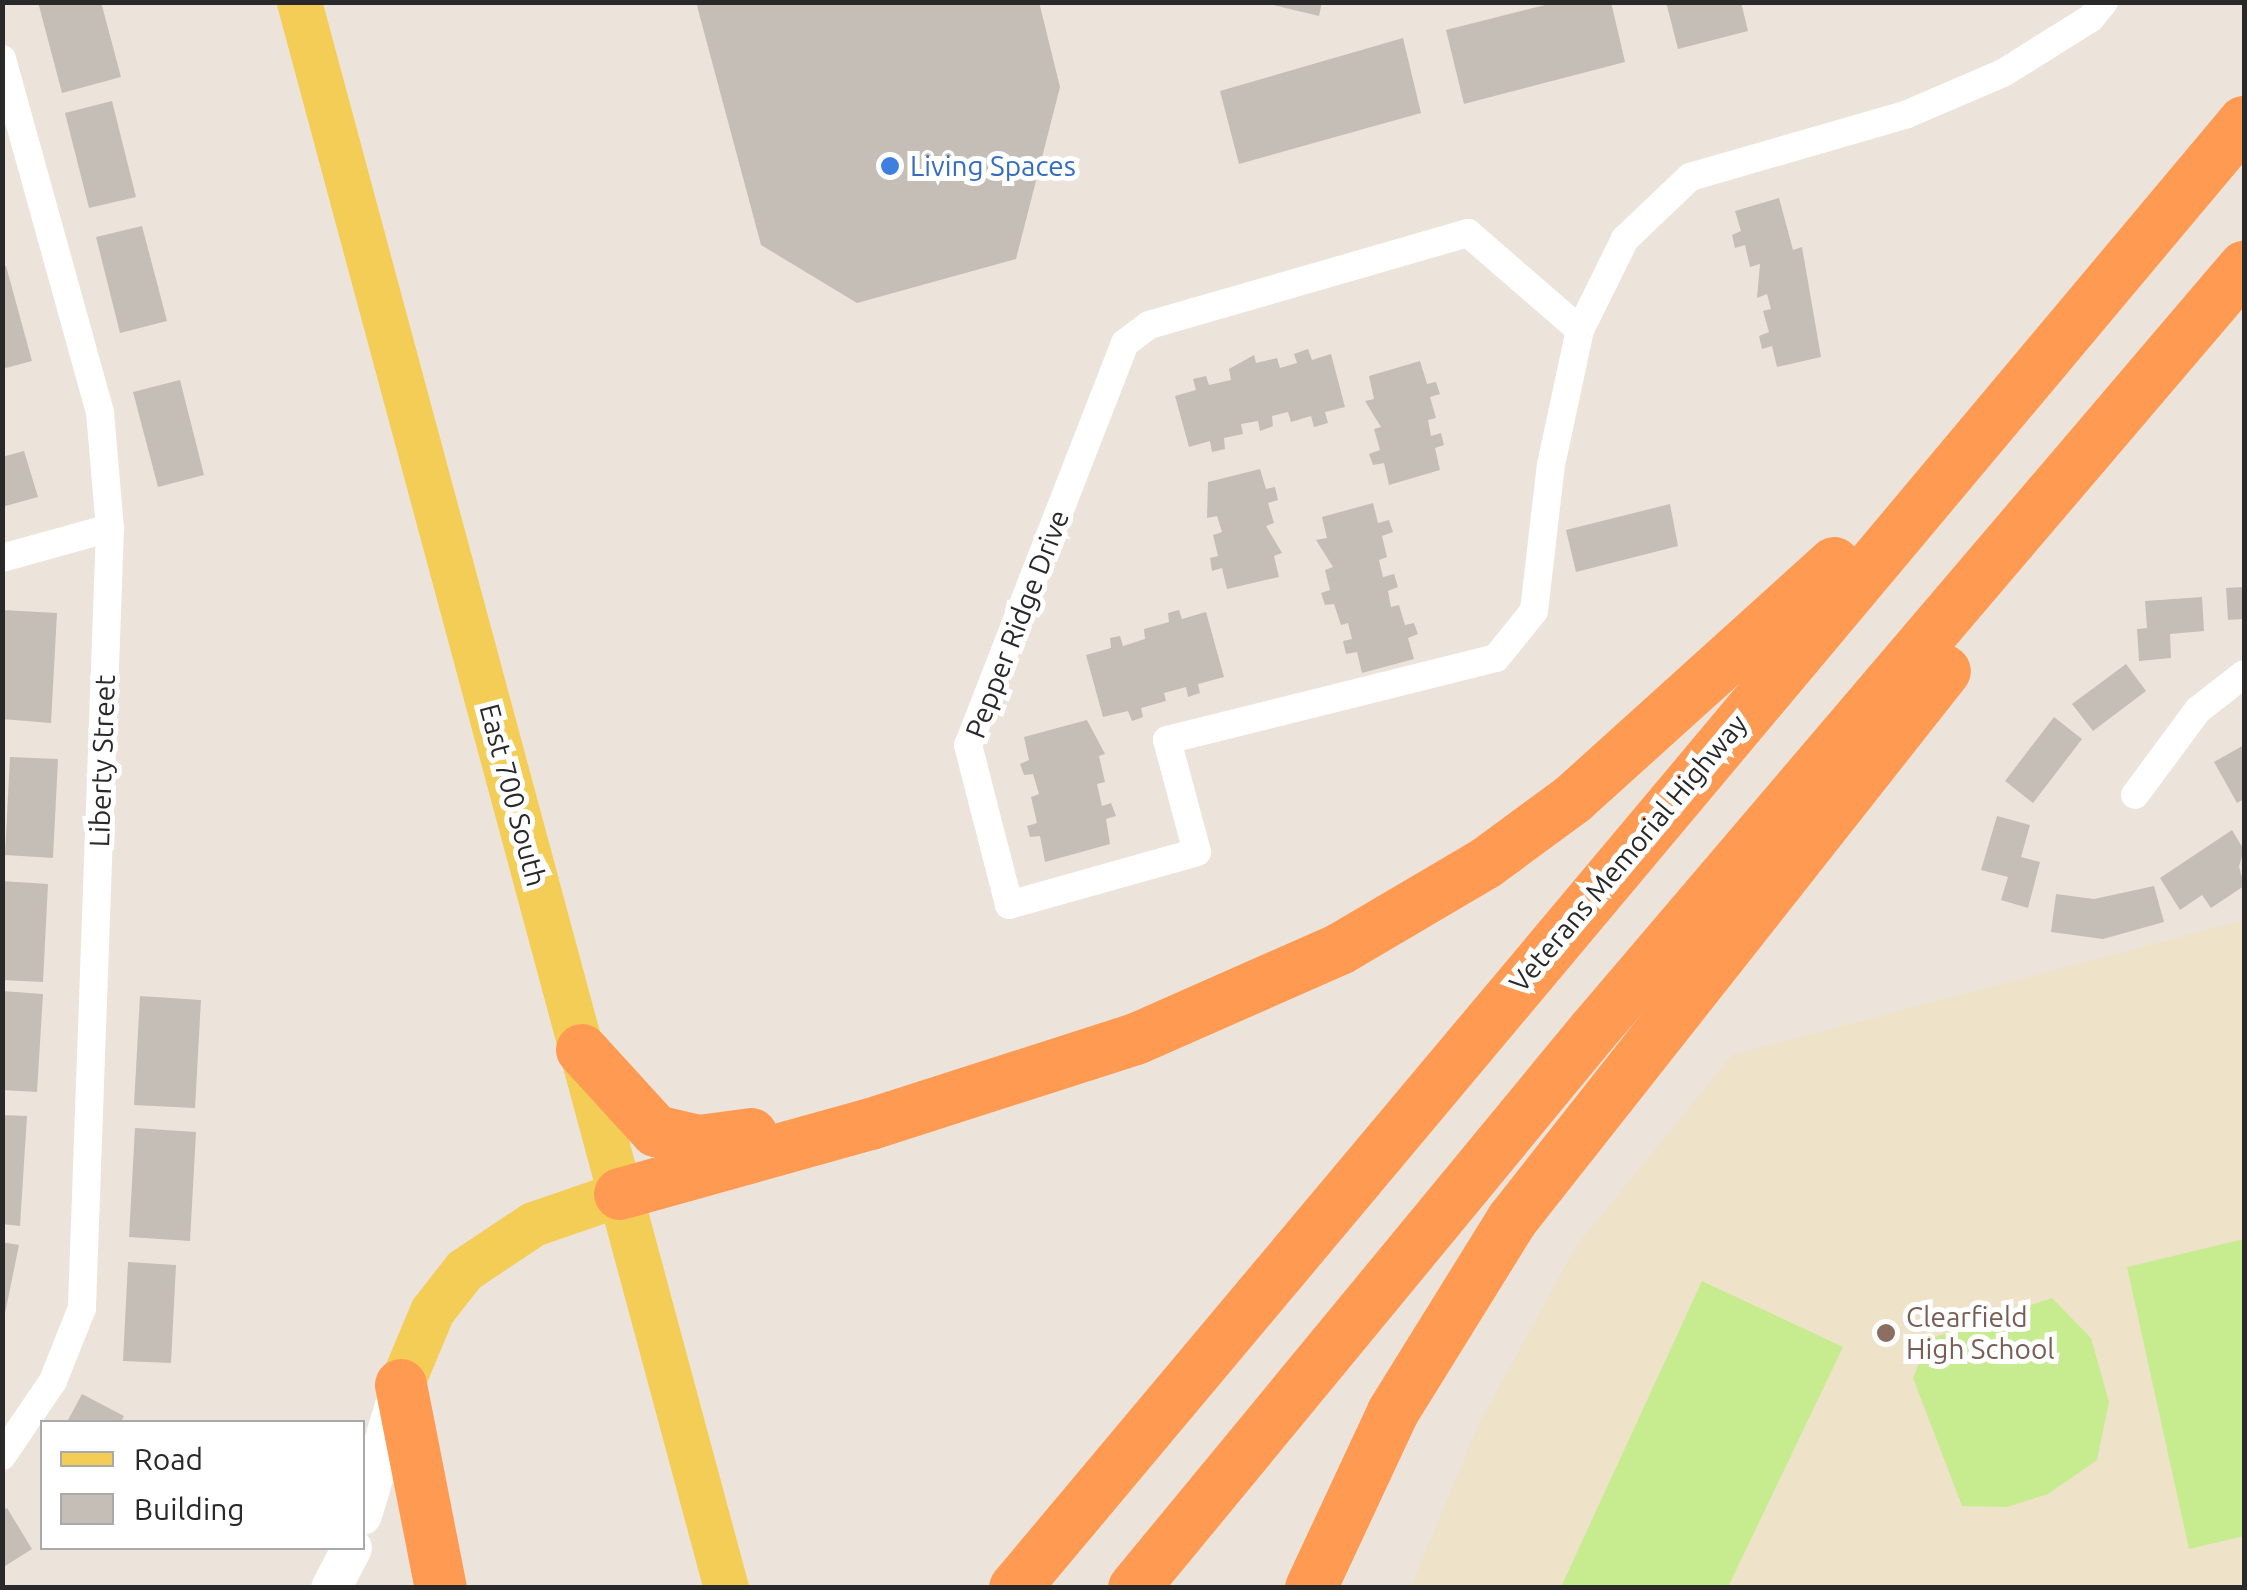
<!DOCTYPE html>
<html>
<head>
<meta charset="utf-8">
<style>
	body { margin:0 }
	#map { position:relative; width:2247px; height:1590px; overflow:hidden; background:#ece4db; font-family:Ubuntu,sans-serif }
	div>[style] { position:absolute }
	.education>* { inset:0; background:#eee2c9 }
	.pitch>* { inset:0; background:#c7ec90 }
	.building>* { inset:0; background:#c4beb7 }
	.street>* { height:28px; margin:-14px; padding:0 14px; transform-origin:14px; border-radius:14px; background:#fff }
	.secondary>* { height:40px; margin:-20px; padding:0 20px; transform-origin:20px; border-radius:20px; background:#fff }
	.primary>* { height:45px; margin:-22.5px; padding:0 22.5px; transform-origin:22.5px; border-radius:22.5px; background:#f4cd57 }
	.highway>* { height:52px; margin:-26px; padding:0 26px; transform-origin:26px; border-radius:26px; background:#ff9a53 }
	.dots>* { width:28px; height:28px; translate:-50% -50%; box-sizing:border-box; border:5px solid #fff; border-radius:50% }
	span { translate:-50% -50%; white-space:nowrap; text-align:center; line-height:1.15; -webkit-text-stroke:10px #fff; paint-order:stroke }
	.shop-label { font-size:28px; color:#366cbe }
	.left { translate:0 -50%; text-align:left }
	.street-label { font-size:28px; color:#292929 }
	.education-label { font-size:28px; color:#785e54 }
	.frame { position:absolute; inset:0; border:5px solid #292929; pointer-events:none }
	.legend { position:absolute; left:40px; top:1420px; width:325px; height:130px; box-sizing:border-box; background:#fff; border:2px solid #a9a9a9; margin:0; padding:12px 18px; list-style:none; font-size:30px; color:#292929 }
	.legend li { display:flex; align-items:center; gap:20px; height:50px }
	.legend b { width:50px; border:2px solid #a9a9a9 }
</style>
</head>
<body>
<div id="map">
	<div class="education">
		<i style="clip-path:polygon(2244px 920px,2244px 1587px,1410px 1588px,1480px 1421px,1576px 1246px,1732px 1055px)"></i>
	</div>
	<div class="pitch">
		<i style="clip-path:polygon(2244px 1239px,2244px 1536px,2189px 1549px,2127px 1267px)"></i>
		<i style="clip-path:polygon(1702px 1281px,1843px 1347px,1728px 1587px,1561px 1587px)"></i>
		<i style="clip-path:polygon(2052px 1298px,2091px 1338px,2109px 1402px,2097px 1460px,2048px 1494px,2007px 1507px,1962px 1506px,1913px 1378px,1929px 1339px)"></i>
	</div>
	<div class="building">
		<i style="clip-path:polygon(38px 2px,101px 2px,121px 77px,62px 93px)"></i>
		<i style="clip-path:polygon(696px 2px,1039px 2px,1060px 87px,1016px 259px,857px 303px,761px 245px)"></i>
		<i style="clip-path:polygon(1261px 2px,1322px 2px,1319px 16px)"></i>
		<i style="clip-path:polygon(1557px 2px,1611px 2px,1625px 62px,1464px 104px,1446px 30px)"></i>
		<i style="clip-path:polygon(1666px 2px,1741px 2px,1748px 31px,1678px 49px)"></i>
		<i style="clip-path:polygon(1403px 38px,1421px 113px,1239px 164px,1220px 91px)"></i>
		<i style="clip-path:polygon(112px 101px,136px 197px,89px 208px,65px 113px)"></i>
		<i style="clip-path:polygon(1779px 198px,1793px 250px,1802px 247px,1821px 357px,1777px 367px,1772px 346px,1762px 349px,1759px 336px,1769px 332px,1763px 311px,1771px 309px,1767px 294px,1757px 298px,1760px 264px,1750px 267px,1745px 245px,1735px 248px,1732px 235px,1741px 231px,1735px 211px)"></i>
		<i style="clip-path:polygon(142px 226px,167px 321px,120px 333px,96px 237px)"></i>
		<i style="clip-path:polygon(6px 266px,32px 361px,2px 369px,2px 267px)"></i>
		<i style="clip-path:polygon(1308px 349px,1312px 360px,1331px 354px,1345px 407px,1325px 412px,1328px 423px,1314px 427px,1311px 416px,1291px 422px,1288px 412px,1272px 416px,1273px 426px,1260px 431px,1258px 421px,1241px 424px,1243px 434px,1224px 438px,1225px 449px,1212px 452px,1210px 441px,1189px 447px,1175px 396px,1196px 390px,1193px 379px,1206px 376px,1209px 385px,1231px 380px,1229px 369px,1254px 355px,1256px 363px,1277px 358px,1280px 368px,1297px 363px,1294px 354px)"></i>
		<i style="clip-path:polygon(1420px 361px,1427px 384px,1436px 382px,1440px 394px,1430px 397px,1436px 418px,1428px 420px,1431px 436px,1441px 433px,1444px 445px,1435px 448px,1440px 470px,1389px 485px,1384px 463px,1373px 465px,1369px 454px,1380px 450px,1374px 429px,1381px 427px,1365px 401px,1374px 399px,1369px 376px)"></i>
		<i style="clip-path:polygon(180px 380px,204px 475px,158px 487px,133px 392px)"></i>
		<i style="clip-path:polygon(24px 451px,38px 497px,2px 507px,2px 457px)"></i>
		<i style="clip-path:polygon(1260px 469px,1266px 489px,1275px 487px,1278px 500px,1268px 503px,1274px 523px,1266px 526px,1282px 553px,1274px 556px,1279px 577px,1227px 589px,1222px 568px,1212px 571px,1210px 558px,1218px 556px,1213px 535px,1222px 532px,1217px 516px,1207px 518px,1208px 482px)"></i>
		<i style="clip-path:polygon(1373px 503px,1378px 523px,1389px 520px,1393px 532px,1382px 536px,1387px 557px,1379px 560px,1383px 577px,1394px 574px,1398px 587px,1388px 591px,1391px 607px,1399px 605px,1405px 625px,1414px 623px,1418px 634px,1408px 638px,1414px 659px,1362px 673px,1357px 652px,1346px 654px,1343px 641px,1352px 639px,1348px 623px,1341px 625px,1334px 604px,1325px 605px,1321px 593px,1330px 590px,1325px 570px,1333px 567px,1316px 540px,1327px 538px,1322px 517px)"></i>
		<i style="clip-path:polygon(1670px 504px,1678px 546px,1576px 572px,1566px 530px)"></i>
		<i style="clip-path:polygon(2244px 587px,2244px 619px,2228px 620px,2226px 588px)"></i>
		<i style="clip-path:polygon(2202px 597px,2204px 631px,2170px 634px,2171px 658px,2139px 661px,2137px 629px,2147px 628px,2145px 601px)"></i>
		<i style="clip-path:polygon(2px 610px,57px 613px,51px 723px,2px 719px)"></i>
		<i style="clip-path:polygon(1179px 610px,1182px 619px,1206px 612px,1224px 677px,1198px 684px,1200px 693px,1188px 697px,1186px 687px,1164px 693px,1166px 701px,1141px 708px,1143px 717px,1132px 721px,1128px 711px,1103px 717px,1086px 655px,1111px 648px,1110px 638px,1120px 636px,1123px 646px,1145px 639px,1144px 629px,1169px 622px,1168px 613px)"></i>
		<i style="clip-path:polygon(2126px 664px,2146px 691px,2093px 731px,2072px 704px)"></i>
		<i style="clip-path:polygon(2054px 717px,2082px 739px,2033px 803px,2005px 781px)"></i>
		<i style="clip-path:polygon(1087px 720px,1105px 754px,1099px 756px,1105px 782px,1097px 784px,1102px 806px,1111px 803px,1116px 816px,1106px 819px,1110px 844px,1045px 862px,1040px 836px,1030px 837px,1027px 826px,1037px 823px,1031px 797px,1039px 794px,1033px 774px,1024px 775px,1020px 764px,1029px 760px,1024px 737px)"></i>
		<i style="clip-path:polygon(2244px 745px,2244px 799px,2237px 803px,2214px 762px)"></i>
		<i style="clip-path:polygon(10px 757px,58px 759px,53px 858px,5px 855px)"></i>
		<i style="clip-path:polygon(1997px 816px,2030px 825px,2021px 857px,2040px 862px,2028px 908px,2001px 900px,2008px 877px,1981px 870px)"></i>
		<i style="clip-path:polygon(2232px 830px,2244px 850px,2239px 866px,2244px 886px,2211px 908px,2202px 895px,2180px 910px,2160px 878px)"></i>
		<i style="clip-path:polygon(2px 881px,48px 884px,43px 982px,2px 980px)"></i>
		<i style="clip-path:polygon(2154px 886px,2164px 922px,2103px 939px,2051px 932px,2056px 894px,2094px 899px)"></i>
		<i style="clip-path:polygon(2px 991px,43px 994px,37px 1092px,2px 1090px)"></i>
		<i style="clip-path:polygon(140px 996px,201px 1000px,195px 1108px,134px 1105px)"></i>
		<i style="clip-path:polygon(2px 1115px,27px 1116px,20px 1226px,2px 1224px)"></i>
		<i style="clip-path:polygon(135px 1128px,196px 1132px,190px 1241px,129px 1237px)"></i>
		<i style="clip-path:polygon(2px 1242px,19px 1245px,4px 1318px,2px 1317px)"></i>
		<i style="clip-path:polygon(128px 1262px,176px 1265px,171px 1363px,123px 1361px)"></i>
		<i style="clip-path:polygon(82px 1394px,124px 1416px,121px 1422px,67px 1422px)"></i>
		<i style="clip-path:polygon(7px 1508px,32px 1549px,2px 1568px,2px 1510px)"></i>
	</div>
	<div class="street">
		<i style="left:2px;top:59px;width:366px;rotate:74.5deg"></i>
		<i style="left:100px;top:412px;width:116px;rotate:85.1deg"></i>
		<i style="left:110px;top:528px;width:781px;rotate:92.06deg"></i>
		<i style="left:82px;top:1308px;width:79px;rotate:111.7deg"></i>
		<i style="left:53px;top:1381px;width:91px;rotate:124.2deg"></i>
		<i style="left:1580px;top:330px;width:148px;rotate:-139.1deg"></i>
		<i style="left:1468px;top:233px;width:332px;rotate:163.9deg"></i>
		<i style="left:1149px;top:325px;width:30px;rotate:143deg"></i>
		<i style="left:1125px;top:343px;width:432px;rotate:111.3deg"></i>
		<i style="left:968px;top:745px;width:165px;rotate:75.6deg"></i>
		<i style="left:1009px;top:905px;width:195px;rotate:-15.7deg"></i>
		<i style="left:1197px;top:852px;width:116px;rotate:-105deg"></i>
		<i style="left:1167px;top:740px;width:339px;rotate:-14deg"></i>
		<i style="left:1496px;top:658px;width:60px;rotate:-51deg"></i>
		<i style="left:1534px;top:611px;width:147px;rotate:-83.4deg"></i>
		<i style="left:1551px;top:465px;width:138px;rotate:-77.9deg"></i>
		<i style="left:1580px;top:330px;width:102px;rotate:-63.7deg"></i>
		<i style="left:1625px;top:239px;width:90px;rotate:-43.6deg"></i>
		<i style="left:1690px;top:177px;width:224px;rotate:-16.1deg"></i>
		<i style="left:1905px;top:115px;width:107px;rotate:-23.2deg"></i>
		<i style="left:2003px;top:73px;width:104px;rotate:-32deg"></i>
		<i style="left:2091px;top:18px;width:21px;rotate:-51deg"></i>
		<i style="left:2px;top:558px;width:112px;rotate:-15.5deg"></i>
		<i style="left:2135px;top:795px;width:106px;rotate:-53.5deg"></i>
		<i style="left:2198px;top:710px;width:58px;rotate:-38deg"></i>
	</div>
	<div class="secondary">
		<i style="left:362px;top:1515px;width:132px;rotate:-73.2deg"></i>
		<i style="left:331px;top:1588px;width:45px;rotate:-62.3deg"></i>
	</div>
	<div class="primary">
		<i style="left:299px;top:2px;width:1642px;rotate:74.93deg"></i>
		<i style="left:401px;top:1385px;width:80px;rotate:-67.3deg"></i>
		<i style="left:432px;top:1311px;width:52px;rotate:-52deg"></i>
		<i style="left:464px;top:1270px;width:83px;rotate:-33.7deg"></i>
		<i style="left:533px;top:1224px;width:92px;rotate:-19deg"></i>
	</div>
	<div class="highway">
		<i style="left:582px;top:1050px;width:110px;rotate:47.6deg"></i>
		<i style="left:656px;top:1131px;width:44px;rotate:13.1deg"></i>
		<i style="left:699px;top:1141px;width:53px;rotate:-7.5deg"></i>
		<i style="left:620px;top:1194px;width:261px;rotate:-15.6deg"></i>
		<i style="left:871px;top:1124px;width:278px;rotate:-17.8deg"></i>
		<i style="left:1136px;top:1039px;width:223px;rotate:-23.8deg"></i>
		<i style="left:1340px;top:949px;width:169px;rotate:-30.5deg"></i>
		<i style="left:1486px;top:863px;width:108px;rotate:-36.3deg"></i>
		<i style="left:1573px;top:799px;width:352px;rotate:-42.1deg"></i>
		<i style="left:401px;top:1385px;width:207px;rotate:78.9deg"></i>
		<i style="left:1015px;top:1588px;width:1913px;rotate:-50.03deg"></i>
		<i style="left:1134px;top:1588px;width:722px;rotate:-50.51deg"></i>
		<i style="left:1593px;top:1031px;width:1004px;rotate:-49.57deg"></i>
		<i style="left:1311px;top:1588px;width:194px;rotate:-65deg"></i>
		<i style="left:1393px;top:1412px;width:226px;rotate:-58.2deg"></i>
		<i style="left:1512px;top:1220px;width:699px;rotate:-51.74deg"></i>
	</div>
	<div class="dots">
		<i style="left:890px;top:166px;background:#3f7fe0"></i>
		<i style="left:1886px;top:1333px;background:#8d6e63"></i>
	</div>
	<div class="shop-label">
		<span class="left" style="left:910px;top:166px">Living Spaces</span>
	</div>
	<div class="street-label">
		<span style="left:1017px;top:624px;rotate:-69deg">Pepper Ridge Drive</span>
		<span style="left:102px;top:761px;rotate:-88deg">Liberty Street</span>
		<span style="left:513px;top:795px;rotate:75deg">East 700 South</span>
		<span style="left:1628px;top:853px;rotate:-50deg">Veterans Memorial Highway</span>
	</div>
	<div class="education-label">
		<span class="left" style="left:1906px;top:1333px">Clearfield<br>High School</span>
	</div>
	<div class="frame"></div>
	<ul class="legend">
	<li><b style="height:12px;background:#f4cd57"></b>Road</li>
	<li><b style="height:28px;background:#c4beb7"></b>Building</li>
	</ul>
</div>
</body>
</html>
